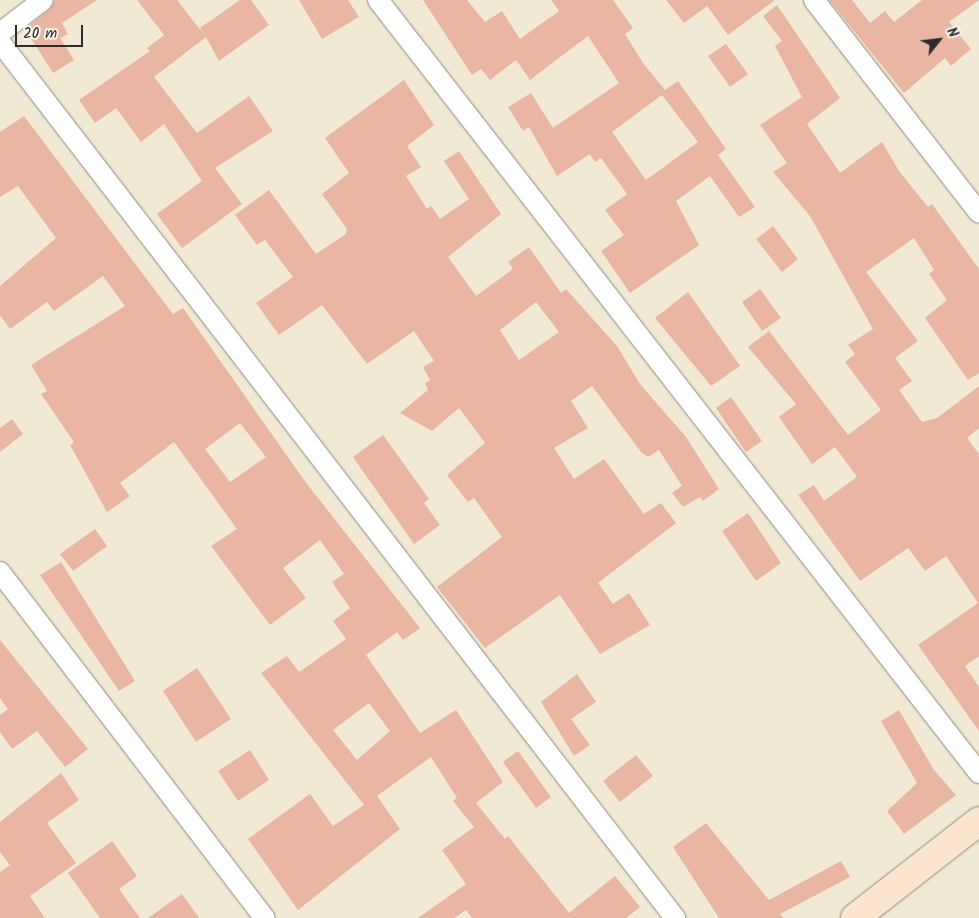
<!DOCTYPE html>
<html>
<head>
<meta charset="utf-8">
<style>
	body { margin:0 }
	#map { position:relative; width:979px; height:918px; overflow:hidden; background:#f2e9d4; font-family:Kalam,sans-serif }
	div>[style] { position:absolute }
	.building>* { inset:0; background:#e9b6a1 }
	.roads { filter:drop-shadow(0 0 1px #8e8a80) drop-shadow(0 0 1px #8e8a80) }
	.street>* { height:20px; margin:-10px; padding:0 10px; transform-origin:10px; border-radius:10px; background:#fff }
	.secondary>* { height:28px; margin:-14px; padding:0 14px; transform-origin:14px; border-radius:14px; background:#fce5cf }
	span { translate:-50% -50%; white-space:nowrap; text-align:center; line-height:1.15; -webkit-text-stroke:4px #f7f3e8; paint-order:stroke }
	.north { position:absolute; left:914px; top:15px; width:50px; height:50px; -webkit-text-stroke:4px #f7f3e8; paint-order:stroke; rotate:61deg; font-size:14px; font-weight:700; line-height:20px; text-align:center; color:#2b2b2b }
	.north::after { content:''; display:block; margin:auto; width:18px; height:22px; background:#2b2b2b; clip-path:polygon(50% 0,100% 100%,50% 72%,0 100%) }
	.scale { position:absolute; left:15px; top:25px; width:68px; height:22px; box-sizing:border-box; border:2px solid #2b2b2b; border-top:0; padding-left:6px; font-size:15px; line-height:18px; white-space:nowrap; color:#2b2b2b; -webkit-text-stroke:4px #f7f3e8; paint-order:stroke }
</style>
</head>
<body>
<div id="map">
	<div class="building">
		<i style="clip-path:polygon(55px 0,97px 0,62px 23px,68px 34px,60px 38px,74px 60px,53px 73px,25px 29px,50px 9px)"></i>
		<i style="clip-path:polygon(137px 0,177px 0,205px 36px,200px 28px,240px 0,251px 0,269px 25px,219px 61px,206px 37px,154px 77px,197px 133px,249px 96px,273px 131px,215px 168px,242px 204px,182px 248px,157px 214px,202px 181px,164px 124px,141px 142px,116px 108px,95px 123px,79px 100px,150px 51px,147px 48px,164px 35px)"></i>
		<i style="clip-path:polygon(299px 0,348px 0,359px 17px,322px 39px)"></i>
		<i style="clip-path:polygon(evenodd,423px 0,467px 0,485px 22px,502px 11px,520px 39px,559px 11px,551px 0,613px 0,633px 28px,625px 34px,643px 63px,665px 90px,678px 81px,726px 149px,718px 155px,755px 207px,739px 217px,710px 176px,676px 201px,699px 245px,630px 293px,601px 251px,624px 235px,605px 210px,627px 194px,601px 158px,595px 162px,590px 154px,557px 176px,529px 127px,523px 131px,508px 107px,531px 93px,553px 128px,619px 83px,588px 36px,530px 80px,516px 60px,490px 80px,481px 69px,472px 75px,423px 0,662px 95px,698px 142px,646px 180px,612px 132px,662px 95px)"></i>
		<i style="clip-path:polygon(666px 0,775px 0,728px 35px,707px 6px,684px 23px)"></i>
		<i style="clip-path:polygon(829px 0,852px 0,870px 23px,885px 11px,894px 22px,922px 0,979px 0,949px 22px,971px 49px,951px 66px,945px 58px,904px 93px)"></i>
		<i style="clip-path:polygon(777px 5px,840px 98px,807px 124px,840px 173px,882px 142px,899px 171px,928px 207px,932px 204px,979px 269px,979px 373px,968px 380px,925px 318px,947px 300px,929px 274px,934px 270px,914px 238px,866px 272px,918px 341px,895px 358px,912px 381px,899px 390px,922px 422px,937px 418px,979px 386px,979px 428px,967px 438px,979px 454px,979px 656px,965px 666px,979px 687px,979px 731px,918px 645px,978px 603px,946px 556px,925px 571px,908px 548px,860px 581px,798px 495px,814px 485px,824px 501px,857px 477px,835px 447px,812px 464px,779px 417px,796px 404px,748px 347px,769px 331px,848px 435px,881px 410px,845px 362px,855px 354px,848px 345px,873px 329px,810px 216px,773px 172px,787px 163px,760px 125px,802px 97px,775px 46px,782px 41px,763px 16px)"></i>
		<i style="clip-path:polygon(726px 44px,748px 74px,730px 87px,708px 56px)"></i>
		<i style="clip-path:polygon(evenodd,404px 80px,434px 125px,407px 146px,421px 167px,406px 176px,427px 209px,431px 206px,440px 219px,469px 199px,444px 161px,459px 151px,501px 214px,448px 257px,476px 296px,513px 269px,508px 262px,529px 247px,561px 293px,566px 289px,617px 346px,640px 384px,686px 437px,719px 489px,703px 501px,700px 497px,683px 507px,672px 493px,682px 486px,659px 450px,648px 457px,641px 452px,592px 386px,571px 401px,588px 428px,554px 448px,574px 479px,604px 459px,644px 514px,661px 503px,676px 523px,598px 583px,613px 604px,629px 593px,650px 625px,600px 654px,560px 595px,485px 648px,437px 587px,502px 537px,474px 498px,468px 502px,447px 475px,485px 443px,459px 408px,432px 431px,400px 413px,428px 390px,425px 383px,430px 380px,423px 367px,434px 361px,414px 331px,367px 364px,322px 305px,279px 335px,256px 303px,293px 277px,265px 240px,257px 245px,235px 215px,269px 190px,316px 254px,346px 234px,347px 229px,322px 194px,349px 173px,325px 138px,404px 80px,536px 302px,559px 332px,519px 360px,500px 330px,536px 302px)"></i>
		<i style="clip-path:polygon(evenodd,24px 116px,173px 314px,183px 308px,304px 480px,420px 628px,403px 640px,397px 632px,366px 655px,420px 733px,456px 710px,503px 782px,476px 803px,505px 839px,508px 836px,569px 913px,615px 876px,640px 907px,626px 918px,472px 918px,466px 910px,454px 918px,418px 918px,466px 884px,442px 850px,474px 827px,453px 801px,457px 798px,431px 757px,377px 796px,400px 829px,298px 910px,248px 839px,310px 794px,333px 826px,364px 805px,261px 673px,287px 656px,299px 672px,346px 639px,333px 621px,350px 608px,332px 582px,344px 574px,320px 540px,283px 568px,306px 598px,270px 625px,211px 546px,237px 529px,174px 442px,120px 483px,130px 496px,107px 512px,70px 445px,74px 442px,41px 394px,47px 391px,31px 365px,125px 306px,103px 276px,54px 311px,47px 302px,10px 329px,0 315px,0 286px,56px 238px,18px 186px,0 197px,0 132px,24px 116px,240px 423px,266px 457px,230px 482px,205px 449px,240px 423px,24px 116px,369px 703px,390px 731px,357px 760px,333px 730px,369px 703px)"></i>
		<i style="clip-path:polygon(773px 226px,798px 259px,782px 272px,756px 239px)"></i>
		<i style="clip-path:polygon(760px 289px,781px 318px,762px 331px,742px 302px)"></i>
		<i style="clip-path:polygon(688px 292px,740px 366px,711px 386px,655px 318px)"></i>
		<i style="clip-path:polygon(731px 397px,762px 441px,746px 452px,716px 408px)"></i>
		<i style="clip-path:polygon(12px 419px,23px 434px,0 452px,0 428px)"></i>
		<i style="clip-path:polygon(383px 435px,429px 499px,424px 503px,440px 525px,414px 544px,353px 457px)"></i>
		<i style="clip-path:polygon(748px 513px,781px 563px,756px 581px,722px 531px)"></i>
		<i style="clip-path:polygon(95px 529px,107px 546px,73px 571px,60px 554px)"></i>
		<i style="clip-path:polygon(61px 562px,135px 681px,119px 691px,40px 575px)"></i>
		<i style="clip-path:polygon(0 640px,88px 749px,65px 767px,37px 731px,12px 749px,0 732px,0 715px,8px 709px,0 698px)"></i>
		<i style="clip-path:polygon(197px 668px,231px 719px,196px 742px,163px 691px)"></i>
		<i style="clip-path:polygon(577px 674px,596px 702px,571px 719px,590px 745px,574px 756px,541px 702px)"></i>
		<i style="clip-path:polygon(899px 710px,934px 770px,956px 795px,904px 834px,887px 811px,917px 783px,881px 721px)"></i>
		<i style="clip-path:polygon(250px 750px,269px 780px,238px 801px,218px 771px)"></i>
		<i style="clip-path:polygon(518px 751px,551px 797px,536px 808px,503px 762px)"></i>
		<i style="clip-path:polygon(636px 755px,653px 776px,620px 802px,603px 781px)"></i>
		<i style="clip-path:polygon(61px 773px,79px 800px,47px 823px,76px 863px,30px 896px,45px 918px,0 918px,0 872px,10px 865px,0 852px,0 822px)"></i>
		<i style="clip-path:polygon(706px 823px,769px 900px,841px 861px,850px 877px,780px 914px,783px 918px,719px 918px,673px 847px)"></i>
		<i style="clip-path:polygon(112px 841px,137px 876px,119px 889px,140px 918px,100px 918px,68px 873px)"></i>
		<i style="clip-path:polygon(182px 894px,199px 918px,148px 918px)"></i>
	</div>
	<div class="roads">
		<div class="street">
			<i style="left:378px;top:0;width:979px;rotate:52.14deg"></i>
			<i style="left:814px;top:0;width:269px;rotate:52.2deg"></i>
			<i style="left:0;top:33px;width:54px;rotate:-37.5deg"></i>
			<i style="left:0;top:42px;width:1106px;rotate:52.38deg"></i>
			<i style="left:0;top:572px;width:436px;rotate:52.6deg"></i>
		</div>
		<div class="secondary">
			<i style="left:855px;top:918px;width:157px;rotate:-38deg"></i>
		</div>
	</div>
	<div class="north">N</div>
	<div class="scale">20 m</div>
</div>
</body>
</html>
